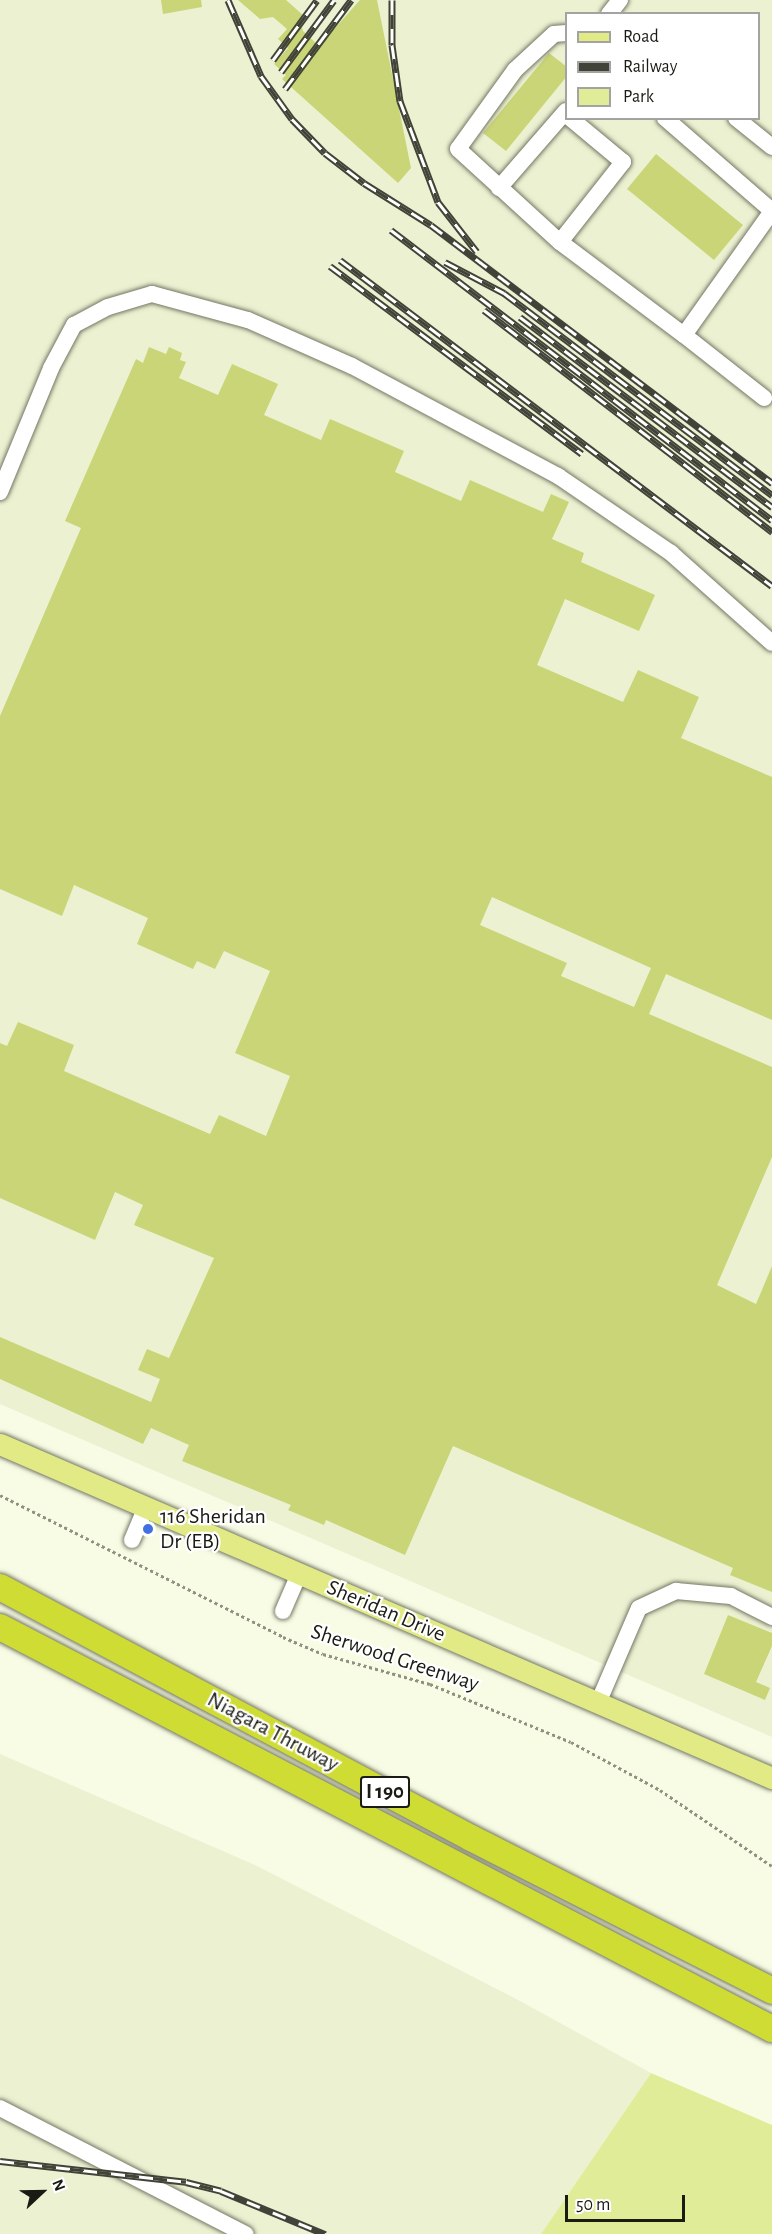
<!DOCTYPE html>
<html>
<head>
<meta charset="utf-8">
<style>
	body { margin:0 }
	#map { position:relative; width:772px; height:2234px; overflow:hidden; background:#f8fce5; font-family:"Alegreya Sans",sans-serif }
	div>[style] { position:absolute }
	.built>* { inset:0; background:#ecf1d2 }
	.green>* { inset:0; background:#e1ec98 }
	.building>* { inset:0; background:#cad577 }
	.path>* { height:3px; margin-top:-1.5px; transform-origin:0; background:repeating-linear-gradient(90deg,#8f9282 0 3px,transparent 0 6px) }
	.roads { filter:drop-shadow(0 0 2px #747763) drop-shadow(0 0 2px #747763) }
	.minor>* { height:16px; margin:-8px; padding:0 8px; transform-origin:8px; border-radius:8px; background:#fff }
	.major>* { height:21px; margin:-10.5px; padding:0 10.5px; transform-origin:10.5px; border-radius:10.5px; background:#e2ea85 }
	.highway>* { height:26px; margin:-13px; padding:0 13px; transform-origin:13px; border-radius:13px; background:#cedc34 }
	.rail>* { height:7px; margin-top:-3.5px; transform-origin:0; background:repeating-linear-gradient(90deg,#fff 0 14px,#424338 0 28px); box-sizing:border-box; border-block:2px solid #424338 }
	.dots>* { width:16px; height:16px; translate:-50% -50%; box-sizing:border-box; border:3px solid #fff; border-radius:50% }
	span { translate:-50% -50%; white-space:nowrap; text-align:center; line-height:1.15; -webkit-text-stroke:4.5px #fff; paint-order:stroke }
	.shield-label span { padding:2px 4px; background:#fff; border:2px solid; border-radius:4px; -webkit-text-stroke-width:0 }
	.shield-label { font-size:21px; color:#1a1b13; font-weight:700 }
	.poi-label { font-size:22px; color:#1a1b13 }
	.left { translate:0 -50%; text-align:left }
	.street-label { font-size:22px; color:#1a1b13 }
	.legend { position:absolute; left:565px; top:12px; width:195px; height:108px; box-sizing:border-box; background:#fff; border:2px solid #a3a4a1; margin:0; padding:8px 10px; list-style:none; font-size:18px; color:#1a1b13 }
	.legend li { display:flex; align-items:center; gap:12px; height:30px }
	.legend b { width:30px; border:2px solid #a3a4a1 }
	.north { position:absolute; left:12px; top:2162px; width:60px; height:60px; -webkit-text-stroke:4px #fff; paint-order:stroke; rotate:68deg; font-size:16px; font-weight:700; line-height:24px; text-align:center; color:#1a1b13 }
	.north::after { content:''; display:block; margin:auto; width:21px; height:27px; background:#1a1b13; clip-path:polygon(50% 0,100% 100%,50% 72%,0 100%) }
	.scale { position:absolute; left:565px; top:2195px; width:120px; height:27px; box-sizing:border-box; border:3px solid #1a1b13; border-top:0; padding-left:8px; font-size:18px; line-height:21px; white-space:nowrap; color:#1a1b13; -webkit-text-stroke:4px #fff; paint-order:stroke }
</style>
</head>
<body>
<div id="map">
	<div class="built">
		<i style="clip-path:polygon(evenodd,0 0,772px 0,772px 1737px,0 1404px,0 0,566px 14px,758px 14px,758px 118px,566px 118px,566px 14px)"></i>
		<i style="clip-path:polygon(0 1754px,255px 1865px,522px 2002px,651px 2073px,541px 2234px,0 2234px)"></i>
	</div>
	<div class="green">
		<i style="clip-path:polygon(651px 2073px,772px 2125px,772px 2234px,541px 2234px)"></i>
	</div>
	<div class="building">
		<i style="clip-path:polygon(161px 0,201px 0,202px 7px,163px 14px)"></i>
		<i style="clip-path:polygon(238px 0,286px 0,304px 16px,300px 21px,303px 31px,319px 46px,360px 0,377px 0,411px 168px,398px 183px,282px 79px,286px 75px,274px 64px,288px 48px,278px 39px,287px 29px,273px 17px,260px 19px)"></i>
		<i style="clip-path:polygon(549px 53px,567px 67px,567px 76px,506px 151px,483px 133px)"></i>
		<i style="clip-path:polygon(656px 154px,743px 225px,714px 260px,627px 189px)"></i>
		<i style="clip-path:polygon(evenodd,149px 347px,166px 354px,169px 347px,182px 353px,180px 360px,186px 362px,179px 378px,218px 395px,232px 364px,278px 384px,264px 415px,321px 440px,330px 419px,404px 451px,395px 472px,461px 501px,470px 480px,543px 512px,551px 494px,569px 502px,552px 539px,584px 553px,581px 562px,655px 595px,639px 631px,565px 599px,537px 665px,623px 702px,638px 670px,699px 697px,681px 738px,772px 777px,772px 1020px,666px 974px,649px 1014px,772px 1067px,772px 1157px,717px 1285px,756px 1304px,772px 1266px,772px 1592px,730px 1575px,733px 1568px,453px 1446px,405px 1555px,326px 1520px,324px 1525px,288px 1510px,291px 1505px,182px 1461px,189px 1445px,151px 1428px,143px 1444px,0 1379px,0 1337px,151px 1402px,160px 1379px,138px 1370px,147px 1349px,169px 1358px,214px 1258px,134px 1225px,143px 1205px,115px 1192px,95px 1240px,0 1198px,0 1043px,7px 1046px,18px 1022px,74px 1045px,64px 1071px,210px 1134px,219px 1115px,266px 1136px,290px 1076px,235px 1053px,270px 971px,224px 951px,215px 969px,197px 961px,193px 969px,137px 944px,148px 918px,74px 885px,62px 916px,0 889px,0 716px,81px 528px,65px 521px,136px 359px,143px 363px,149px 347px,492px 897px,651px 968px,634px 1007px,561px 976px,567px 963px,480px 925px,492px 897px)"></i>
		<i style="clip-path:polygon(728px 1615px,772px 1633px,772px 1646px,756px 1682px,770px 1688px,765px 1700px,704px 1674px)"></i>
	</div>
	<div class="path">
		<i style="left:0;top:1495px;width:317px;rotate:26.6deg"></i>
		<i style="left:283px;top:1637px;width:43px;rotate:23deg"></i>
		<i style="left:323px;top:1654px;width:111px;rotate:15.7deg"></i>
		<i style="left:430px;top:1684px;width:152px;rotate:22.4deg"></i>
		<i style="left:571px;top:1742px;width:101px;rotate:28.3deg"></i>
		<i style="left:660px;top:1790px;width:135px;rotate:34.2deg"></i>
	</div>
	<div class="roads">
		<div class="minor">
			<i style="left:609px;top:14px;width:18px;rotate:-52deg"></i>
			<i style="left:566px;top:33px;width:12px;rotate:175deg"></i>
			<i style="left:554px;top:34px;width:53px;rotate:137.3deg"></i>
			<i style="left:515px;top:70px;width:97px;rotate:125.8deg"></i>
			<i style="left:458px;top:149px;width:138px;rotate:42.4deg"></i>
			<i style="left:560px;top:242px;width:155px;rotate:36.9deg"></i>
			<i style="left:684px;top:335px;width:152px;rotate:-54.6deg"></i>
			<i style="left:772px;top:211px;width:142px;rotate:-139deg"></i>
			<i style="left:736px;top:118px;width:46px;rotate:38.9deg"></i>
			<i style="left:499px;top:188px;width:102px;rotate:-49deg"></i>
			<i style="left:560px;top:242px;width:102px;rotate:-51.8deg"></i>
			<i style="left:623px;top:162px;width:69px;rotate:-140.3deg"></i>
			<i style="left:684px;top:335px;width:102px;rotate:38.2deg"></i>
			<i style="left:0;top:492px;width:134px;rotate:-67.6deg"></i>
			<i style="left:51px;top:368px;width:49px;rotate:-61.9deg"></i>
			<i style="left:74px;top:325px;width:38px;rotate:-28deg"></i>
			<i style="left:108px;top:307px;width:46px;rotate:-16.5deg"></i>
			<i style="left:152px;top:294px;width:99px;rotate:15.2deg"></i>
			<i style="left:248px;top:320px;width:114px;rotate:23.9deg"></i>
			<i style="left:352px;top:366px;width:234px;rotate:28.1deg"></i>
			<i style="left:558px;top:476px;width:137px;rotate:34.3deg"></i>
			<i style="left:671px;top:553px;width:135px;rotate:41.7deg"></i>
			<i style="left:132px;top:1540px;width:36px;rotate:-67deg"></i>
			<i style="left:283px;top:1611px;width:40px;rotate:-66.6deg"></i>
			<i style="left:598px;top:1703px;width:103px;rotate:-66.7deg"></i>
			<i style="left:639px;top:1608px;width:41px;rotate:-24.7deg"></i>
			<i style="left:676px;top:1591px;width:55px;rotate:5.2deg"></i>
			<i style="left:731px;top:1596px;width:46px;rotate:27.1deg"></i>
			<i style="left:0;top:2108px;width:276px;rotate:27.2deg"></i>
		</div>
		<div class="major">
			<i style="left:0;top:1444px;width:841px;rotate:23.4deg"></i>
		</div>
		<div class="highway">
			<i style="left:0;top:1587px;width:534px;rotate:28.05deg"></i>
			<i style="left:471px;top:1838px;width:338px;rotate:26.9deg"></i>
			<i style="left:0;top:1627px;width:870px;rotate:27.51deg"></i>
		</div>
	</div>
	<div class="rail">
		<i style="left:228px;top:0;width:83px;rotate:66.5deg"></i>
		<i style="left:261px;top:76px;width:53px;rotate:54.2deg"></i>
		<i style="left:292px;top:119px;width:47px;rotate:45.9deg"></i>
		<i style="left:325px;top:153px;width:49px;rotate:37.6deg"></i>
		<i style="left:364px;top:183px;width:79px;rotate:32.1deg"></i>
		<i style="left:431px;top:225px;width:428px;rotate:37.1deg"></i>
		<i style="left:392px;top:0;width:45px;rotate:90deg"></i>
		<i style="left:392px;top:45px;width:57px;rotate:81.9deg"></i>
		<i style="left:400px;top:101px;width:108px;rotate:69.4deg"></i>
		<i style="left:438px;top:202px;width:63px;rotate:52deg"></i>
		<i style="left:273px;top:60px;width:74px;rotate:-53.7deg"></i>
		<i style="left:281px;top:72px;width:89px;rotate:-53.6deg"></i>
		<i style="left:285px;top:89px;width:111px;rotate:-53.4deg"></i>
		<i style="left:391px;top:230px;width:479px;rotate:37.3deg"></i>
		<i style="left:340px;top:260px;width:541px;rotate:37.04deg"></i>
		<i style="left:445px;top:262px;width:67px;rotate:27.7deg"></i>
		<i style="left:504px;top:293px;width:336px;rotate:37deg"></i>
		<i style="left:330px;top:266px;width:314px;rotate:36.7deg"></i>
		<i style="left:484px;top:310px;width:364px;rotate:37.6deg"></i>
		<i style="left:520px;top:317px;width:316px;rotate:37deg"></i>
		<i style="left:0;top:2161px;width:187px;rotate:6.4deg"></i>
		<i style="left:186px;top:2182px;width:36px;rotate:14deg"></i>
		<i style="left:221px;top:2191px;width:113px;rotate:22.5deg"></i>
	</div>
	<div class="dots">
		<i style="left:148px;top:1529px;background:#4170e1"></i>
	</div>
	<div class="shield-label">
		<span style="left:385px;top:1792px">I 190</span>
	</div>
	<div class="poi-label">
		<span class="left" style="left:160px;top:1529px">116 Sheridan<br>Dr (EB)</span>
	</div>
	<div class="street-label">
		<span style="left:386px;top:1611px;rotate:23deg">Sheridan Drive</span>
		<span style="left:395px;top:1658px;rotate:18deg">Sherwood Greenway</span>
		<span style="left:273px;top:1732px;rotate:28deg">Niagara Thruway</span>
	</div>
	<ul class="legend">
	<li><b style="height:8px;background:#e2ea85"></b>Road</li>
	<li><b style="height:8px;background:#424338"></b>Railway</li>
	<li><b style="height:16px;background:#e1ec98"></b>Park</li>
	</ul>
	<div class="north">N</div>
	<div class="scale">50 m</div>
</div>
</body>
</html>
